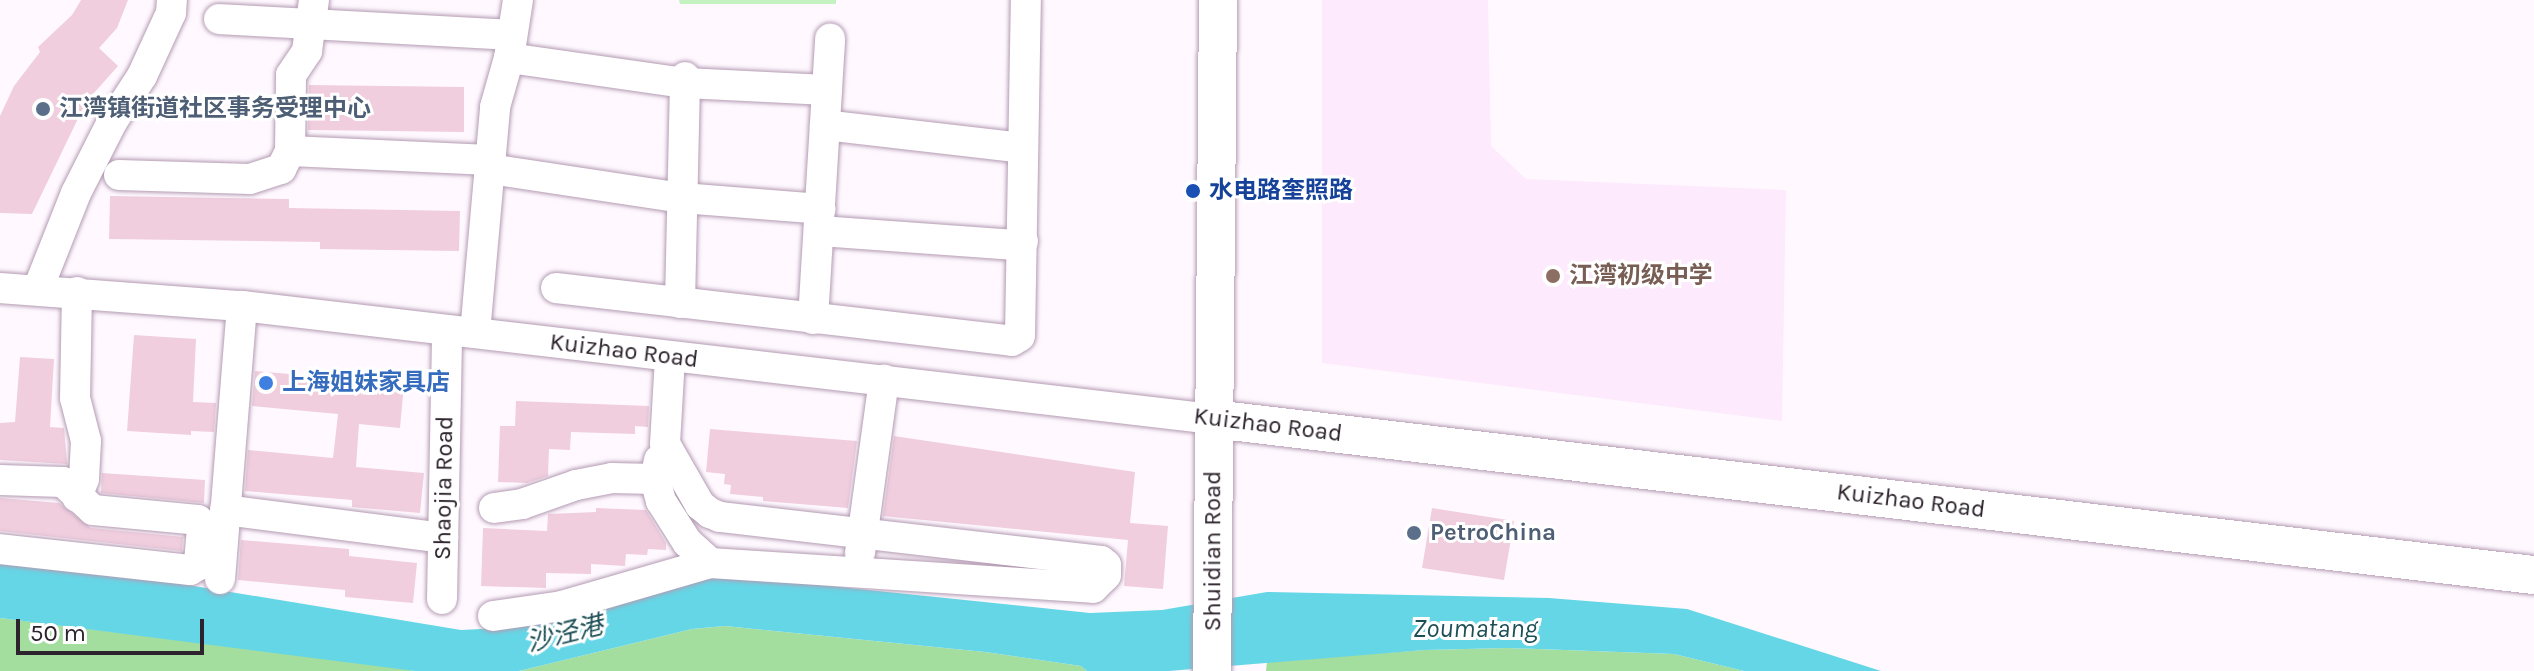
<!DOCTYPE html>
<html>
<head>
<meta charset="utf-8">
<style>
	body { margin:0 }
	#map { position:relative; width:2534px; height:671px; overflow:hidden; background:#fff9ff; font-family:Karla,"Noto Sans SC",sans-serif }
	div>[style] { position:absolute }
	.built>* { inset:0; background:#feeafd }
	.green>* { inset:0; background:#c4f2c1 }
	.forest>* { inset:0; background:#a3de9f }
	.water>* { inset:0; background:#65d6e6 }
	.building>* { inset:0; background:#f0cede }
	.roads { filter:drop-shadow(0 0 2px #b49bb3) drop-shadow(0 0 2px #b49bb3) }
	.minor>* { height:30px; margin:-15px; padding:0 15px; transform-origin:15px; border-radius:15px; background:#fff }
	.major>* { height:38px; margin:-19px; padding:0 19px; transform-origin:19px; border-radius:19px; background:#fff }
	.dots>* { width:22px; height:22px; translate:-50% -50%; box-sizing:border-box; border:4px solid #fff; border-radius:50% }
	span { translate:-50% -50%; white-space:nowrap; text-align:center; line-height:1.15; -webkit-text-stroke:6px #fff; paint-order:stroke }
	.service-label { font-size:24px; color:#4e5e75; font-weight:700 }
	.left { translate:0 -50%; text-align:left }
	.transit-label { font-size:24px; color:#164399; font-weight:700 }
	.education-label { font-size:24px; color:#785e54; font-weight:700 }
	.street-label { font-size:24px; color:#2d232c }
	.shop-label { font-size:24px; color:#366cbe; font-weight:700 }
	.water-label { font-size:26px; color:#1d4f56; font-style:italic }
	.scale { position:absolute; left:16px; top:619px; width:188px; height:36px; box-sizing:border-box; border:4px solid #2d232c; border-top:0; padding-left:10px; font-size:24px; line-height:28px; white-space:nowrap; color:#2d232c; -webkit-text-stroke:6px #fff; paint-order:stroke }
</style>
</head>
<body>
<div id="map">
	<div class="built">
		<i style="clip-path:polygon(1322px 0,1488px 0,1491px 146px,1526px 179px,1786px 190px,1782px 421px,1322px 363px)"></i>
	</div>
	<div class="green">
		<i style="clip-path:polygon(679px 0,836px 0,836px 4px,680px 4px)"></i>
	</div>
	<div class="forest">
		<i style="clip-path:polygon(0 618px,388px 666px,415px 671px,0 671px)"></i>
		<i style="clip-path:polygon(725px 626px,985px 652px,1081px 666px,1087px 671px,519px 671px,692px 629px)"></i>
		<i style="clip-path:polygon(1507px 648px,1674px 654px,1744px 671px,1266px 671px,1267px 661px,1425px 650px)"></i>
	</div>
	<div class="water">
		<i style="clip-path:polygon(0 554px,461px 630px,521px 627px,714px 574px,1090px 613px,1162px 610px,1267px 592px,1549px 598px,1687px 609px,1881px 671px,1744px 671px,1674px 654px,1507px 648px,1425px 650px,1169px 671px,1087px 671px,1081px 666px,985px 652px,725px 626px,692px 629px,519px 671px,415px 671px,0 618px)"></i>
	</div>
	<div class="building">
		<i style="clip-path:polygon(81px 0,128px 0,117px 28px,99px 48px,118px 66px,86px 102px,32px 214px,0 213px,0 116px,14px 86px,40px 52px,38px 47px,72px 15px)"></i>
		<i style="clip-path:polygon(309px 85px,464px 87px,464px 132px,308px 130px)"></i>
		<i style="clip-path:polygon(110px 196px,289px 199px,289px 208px,460px 211px,459px 251px,320px 249px,320px 242px,109px 239px)"></i>
		<i style="clip-path:polygon(134px 335px,196px 339px,193px 402px,216px 403px,214px 432px,191px 431px,191px 435px,127px 431px)"></i>
		<i style="clip-path:polygon(20px 357px,54px 359px,50px 427px,64px 428px,67px 464px,0 460px,0 423px,15px 422px)"></i>
		<i style="clip-path:polygon(255px 371px,404px 384px,400px 428px,359px 424px,356px 467px,424px 473px,420px 513px,352px 507px,352px 500px,245px 491px,248px 450px,333px 458px,338px 414px,252px 406px)"></i>
		<i style="clip-path:polygon(516px 401px,649px 406px,648px 427px,635px 426px,635px 434px,571px 432px,570px 450px,549px 449px,548px 476px,527px 483px,498px 482px,500px 426px,515px 426px)"></i>
		<i style="clip-path:polygon(710px 429px,857px 441px,848px 508px,763px 501px,763px 497px,730px 494px,731px 485px,724px 484px,725px 474px,706px 472px)"></i>
		<i style="clip-path:polygon(894px 436px,1135px 472px,1130px 523px,1168px 526px,1163px 589px,1124px 586px,1128px 540px,883px 516px)"></i>
		<i style="clip-path:polygon(102px 473px,205px 480px,204px 503px,101px 493px)"></i>
		<i style="clip-path:polygon(0 498px,59px 503px,91px 528px,183px 537px,182px 551px,0 531px)"></i>
		<i style="clip-path:polygon(596px 508px,646px 510px,666px 543px,666px 550px,648px 549px,647px 555px,626px 554px,625px 566px,591px 564px,591px 574px,546px 573px,546px 588px,481px 586px,483px 528px,547px 531px,548px 514px,596px 512px)"></i>
		<i style="clip-path:polygon(1432px 508px,1514px 521px,1504px 580px,1422px 568px)"></i>
		<i style="clip-path:polygon(241px 540px,349px 549px,349px 556px,417px 563px,413px 603px,345px 597px,345px 590px,238px 580px)"></i>
	</div>
	<div class="roads">
		<div class="minor">
			<i style="left:219px;top:19px;width:293px;rotate:3.1deg"></i>
			<i style="left:509px;top:58px;width:178px;rotate:8.1deg"></i>
			<i style="left:685px;top:83px;width:142px;rotate:2.8deg"></i>
			<i style="left:825px;top:125px;width:199px;rotate:6.6deg"></i>
			<i style="left:290px;top:151px;width:200px;rotate:2.6deg"></i>
			<i style="left:490px;top:169px;width:194px;rotate:8.6deg"></i>
			<i style="left:682px;top:198px;width:139px;rotate:4.5deg"></i>
			<i style="left:119px;top:175px;width:131px;rotate:1.7deg"></i>
			<i style="left:250px;top:179px;width:33px;rotate:-18deg"></i>
			<i style="left:281px;top:169px;width:20px;rotate:-63deg"></i>
			<i style="left:290px;top:151px;width:76px;rotate:-89.2deg"></i>
			<i style="left:291px;top:75px;width:29px;rotate:-56deg"></i>
			<i style="left:307px;top:51px;width:51px;rotate:-82.2deg"></i>
			<i style="left:820px;top:231px;width:196px;rotate:4.1deg"></i>
			<i style="left:1016px;top:245px;width:8px;rotate:-30deg"></i>
			<i style="left:0;top:288px;width:243px;rotate:4.3deg"></i>
			<i style="left:242px;top:306px;width:978px;rotate:6.64deg"></i>
			<i style="left:556px;top:288px;width:459px;rotate:6.6deg"></i>
			<i style="left:1012px;top:341px;width:9px;rotate:-32deg"></i>
			<i style="left:1020px;top:336px;width:336px;rotate:-89deg"></i>
			<i style="left:38px;top:289px;width:103px;rotate:-68.4deg"></i>
			<i style="left:76px;top:193px;width:80px;rotate:-63.1deg"></i>
			<i style="left:112px;top:122px;width:55px;rotate:-56.9deg"></i>
			<i style="left:142px;top:76px;width:69px;rotate:-65.3deg"></i>
			<i style="left:171px;top:13px;width:13px;rotate:-86deg"></i>
			<i style="left:680px;top:303px;width:226px;rotate:-88.7deg"></i>
			<i style="left:813px;top:319px;width:281px;rotate:-86.5deg"></i>
			<i style="left:475px;top:333px;width:227px;rotate:-84.9deg"></i>
			<i style="left:495px;top:107px;width:51px;rotate:-74.1deg"></i>
			<i style="left:509px;top:58px;width:59px;rotate:-81.2deg"></i>
			<i style="left:659px;top:460px;width:19px;rotate:102deg"></i>
			<i style="left:655px;top:479px;width:23px;rotate:75deg"></i>
			<i style="left:661px;top:501px;width:49px;rotate:57.6deg"></i>
			<i style="left:687px;top:542px;width:31px;rotate:42deg"></i>
			<i style="left:0;top:480px;width:63px;rotate:1.8deg"></i>
			<i style="left:63px;top:482px;width:41px;rotate:43deg"></i>
			<i style="left:93px;top:510px;width:105px;rotate:5.4deg"></i>
			<i style="left:198px;top:520px;width:9px;rotate:63deg"></i>
			<i style="left:202px;top:528px;width:37px;rotate:95deg"></i>
			<i style="left:199px;top:565px;width:10px;rotate:151deg"></i>
			<i style="left:190px;top:570px;width:191px;rotate:-173.7deg"></i>
			<i style="left:77px;top:497px;width:19px;rotate:-69deg"></i>
			<i style="left:84px;top:479px;width:38px;rotate:-87deg"></i>
			<i style="left:86px;top:441px;width:44px;rotate:-104.3deg"></i>
			<i style="left:75px;top:398px;width:106px;rotate:-88.9deg"></i>
			<i style="left:494px;top:508px;width:28px;rotate:-8deg"></i>
			<i style="left:522px;top:504px;width:57px;rotate:-19.4deg"></i>
			<i style="left:576px;top:485px;width:37px;rotate:-11deg"></i>
			<i style="left:612px;top:478px;width:43px;rotate:1.3deg"></i>
			<i style="left:225px;top:510px;width:220px;rotate:7.3deg"></i>
			<i style="left:860px;top:553px;width:175px;rotate:-82.1deg"></i>
			<i style="left:220px;top:579px;width:274px;rotate:-85.4deg"></i>
			<i style="left:442px;top:599px;width:269px;rotate:-88.9deg"></i>
			<i style="left:493px;top:616px;width:70px;rotate:-8.2deg"></i>
			<i style="left:562px;top:606px;width:154px;rotate:-16.2deg"></i>
			<i style="left:710px;top:563px;width:384px;rotate:3.7deg"></i>
			<i style="left:1093px;top:588px;width:18px;rotate:-45deg"></i>
			<i style="left:1106px;top:575px;width:10px;rotate:-90deg"></i>
			<i style="left:1106px;top:565px;width:6px;rotate:-141deg"></i>
			<i style="left:1101px;top:561px;width:384px;rotate:-173.4deg"></i>
			<i style="left:720px;top:517px;width:11px;rotate:-158deg"></i>
			<i style="left:710px;top:513px;width:13px;rotate:-141deg"></i>
			<i style="left:700px;top:505px;width:70px;rotate:-119.8deg"></i>
			<i style="left:665px;top:444px;width:87px;rotate:-86.7deg"></i>
		</div>
		<div class="major">
			<i style="left:1213px;top:419px;width:1330px;rotate:6.74deg"></i>
			<i style="left:1212px;top:671px;width:671px;rotate:-89.49deg"></i>
		</div>
	</div>
	<div class="dots">
		<i style="left:43px;top:109px;background:#5c6f8a"></i>
		<i style="left:1193px;top:191px;background:#1a4fb4"></i>
		<i style="left:1553px;top:276px;background:#8d6e63"></i>
		<i style="left:266px;top:383px;background:#3f7fe0"></i>
		<i style="left:1414px;top:533px;background:#5c6f8a"></i>
	</div>
	<div class="service-label">
		<span class="left" style="left:59px;top:109px">江湾镇街道社区事务受理中心</span>
		<span class="left" style="left:1430px;top:533px">PetroChina</span>
	</div>
	<div class="transit-label">
		<span class="left" style="left:1209px;top:191px">水电路奎照路</span>
	</div>
	<div class="education-label">
		<span class="left" style="left:1569px;top:276px">江湾初级中学</span>
	</div>
	<div class="street-label">
		<span style="left:624px;top:351px;rotate:7deg">Kuizhao Road</span>
		<span style="left:1268px;top:425px;rotate:7deg">Kuizhao Road</span>
		<span style="left:444px;top:488px;rotate:-89deg">Shaojia Road</span>
		<span style="left:1911px;top:501px;rotate:7deg">Kuizhao Road</span>
		<span style="left:1213px;top:551px;rotate:-90deg">Shuidian Road</span>
	</div>
	<div class="shop-label">
		<span class="left" style="left:282px;top:383px">上海姐妹家具店</span>
	</div>
	<div class="water-label">
		<span style="left:1475px;top:629px">Zoumatang</span>
		<span style="left:565px;top:634px;rotate:-14deg">沙泾港</span>
	</div>
	<div class="scale">50 m</div>
</div>
</body>
</html>
